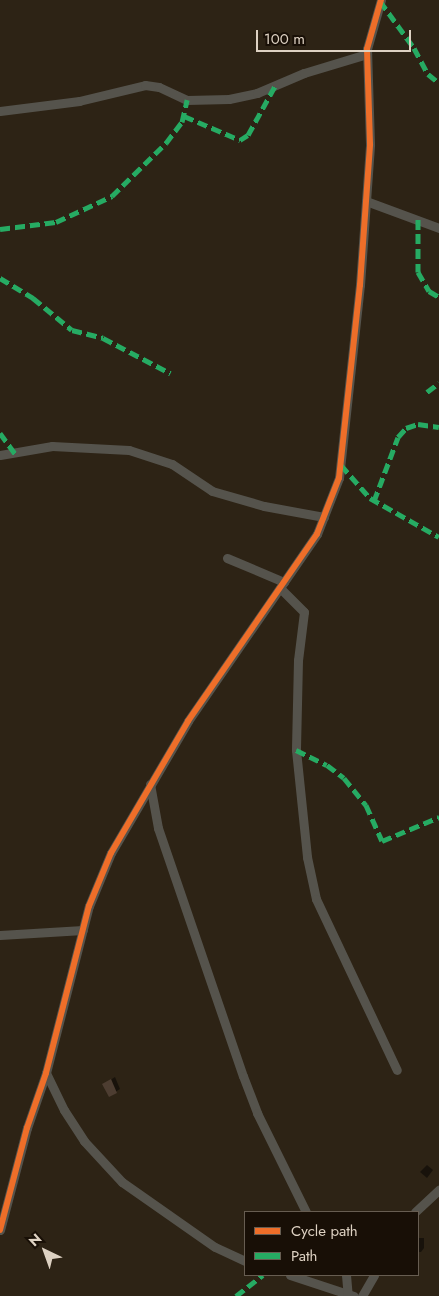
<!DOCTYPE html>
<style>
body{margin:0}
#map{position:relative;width:439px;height:1296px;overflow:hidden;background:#2d2315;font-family:Jost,sans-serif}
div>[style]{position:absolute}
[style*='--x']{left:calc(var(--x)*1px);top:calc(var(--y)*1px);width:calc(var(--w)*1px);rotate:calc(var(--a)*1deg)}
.shadow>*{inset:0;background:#0007}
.building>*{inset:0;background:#4d3d31}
.minor>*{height:9px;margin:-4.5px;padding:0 4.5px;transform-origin:4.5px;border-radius:4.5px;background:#55534c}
.quiet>*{height:5px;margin-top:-2.5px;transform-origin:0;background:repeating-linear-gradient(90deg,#26ab63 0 10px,transparent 0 15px)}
.cycleway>*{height:6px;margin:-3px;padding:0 3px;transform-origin:3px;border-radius:3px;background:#ee6e29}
span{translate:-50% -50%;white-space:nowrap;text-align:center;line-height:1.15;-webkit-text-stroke:5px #180f06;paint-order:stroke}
.legend{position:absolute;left:244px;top:1211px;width:175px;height:65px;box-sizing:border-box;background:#180f06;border:1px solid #675d51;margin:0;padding:6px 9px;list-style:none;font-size:15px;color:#ddd1c2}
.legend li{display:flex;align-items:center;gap:10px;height:25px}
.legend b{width:25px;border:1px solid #675d51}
.north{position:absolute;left:20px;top:1226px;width:50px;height:50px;-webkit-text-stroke:4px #180f06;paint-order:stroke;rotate:318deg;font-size:14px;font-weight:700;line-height:20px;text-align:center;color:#ddd1c2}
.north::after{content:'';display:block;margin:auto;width:18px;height:22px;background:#ddd1c2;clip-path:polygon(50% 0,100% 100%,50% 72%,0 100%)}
.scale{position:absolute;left:256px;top:30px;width:155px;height:22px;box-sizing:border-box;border:2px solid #ddd1c2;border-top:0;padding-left:6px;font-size:15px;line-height:18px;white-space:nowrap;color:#ddd1c2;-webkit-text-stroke:4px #180f06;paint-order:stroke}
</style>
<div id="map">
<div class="shadow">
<div style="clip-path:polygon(115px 1077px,120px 1089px,109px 1096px,104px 1084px)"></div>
<div style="clip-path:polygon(427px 1165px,433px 1170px,427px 1178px,420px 1172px)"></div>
<div style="clip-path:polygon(418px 1238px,424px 1238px,424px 1248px,421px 1252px,418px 1252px)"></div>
</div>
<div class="building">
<div style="clip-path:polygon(111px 1079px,117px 1093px,109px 1097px,102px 1084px)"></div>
</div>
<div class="minor">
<div style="--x:0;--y:111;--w:80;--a:-7.2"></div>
<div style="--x:79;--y:101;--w:68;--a:-13.6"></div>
<div style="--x:145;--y:85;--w:14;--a:8"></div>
<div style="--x:159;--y:87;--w:31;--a:25"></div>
<div style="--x:187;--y:100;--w:42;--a:-1.4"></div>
<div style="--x:229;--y:99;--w:29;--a:-12"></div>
<div style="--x:257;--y:93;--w:51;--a:-23.1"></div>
<div style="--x:304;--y:73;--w:66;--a:-16.8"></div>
<div style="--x:366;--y:201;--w:78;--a:20.3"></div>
<div style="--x:0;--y:455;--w:53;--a:-9.8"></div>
<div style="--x:52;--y:446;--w:77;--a:3"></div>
<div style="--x:129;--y:450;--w:45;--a:18"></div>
<div style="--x:172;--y:464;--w:48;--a:34"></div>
<div style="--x:212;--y:491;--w:54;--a:16.1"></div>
<div style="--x:264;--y:506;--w:61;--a:10.4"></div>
<div style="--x:227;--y:558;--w:62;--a:22.8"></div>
<div style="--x:280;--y:588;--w:34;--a:45"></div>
<div style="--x:304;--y:612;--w:48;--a:97.1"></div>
<div style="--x:298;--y:660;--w:90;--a:91.3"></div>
<div style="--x:296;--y:750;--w:108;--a:84.1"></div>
<div style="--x:307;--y:857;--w:43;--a:77.9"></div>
<div style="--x:316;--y:899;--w:189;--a:64.7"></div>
<div style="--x:150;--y:784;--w:45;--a:79.7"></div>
<div style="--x:158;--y:828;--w:262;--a:71.1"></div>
<div style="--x:243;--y:1076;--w:40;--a:69"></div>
<div style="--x:257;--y:1113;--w:110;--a:63.7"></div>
<div style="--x:0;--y:935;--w:83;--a:-3.4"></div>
<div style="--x:46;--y:1073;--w:41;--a:64.1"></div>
<div style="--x:64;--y:1110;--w:37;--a:57"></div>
<div style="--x:84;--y:1141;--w:56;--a:47.2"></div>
<div style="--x:122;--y:1182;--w:113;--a:35"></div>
<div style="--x:215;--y:1247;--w:33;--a:25"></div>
<div style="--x:415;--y:1212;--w:33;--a:-43"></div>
<div style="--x:0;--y:1230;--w:106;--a:-75.2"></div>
<div style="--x:27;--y:1128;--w:58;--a:-70.9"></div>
<div style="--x:46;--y:1073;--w:172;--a:-75.6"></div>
<div style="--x:89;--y:906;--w:57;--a:-67.5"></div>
<div style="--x:111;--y:853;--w:153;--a:-59.7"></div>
<div style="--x:188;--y:721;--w:227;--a:-55.4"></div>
<div style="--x:317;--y:534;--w:60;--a:-68.6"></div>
<div style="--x:339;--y:478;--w:194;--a:-83.8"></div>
<div style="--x:360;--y:285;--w:141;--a:-85.9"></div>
<div style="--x:370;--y:144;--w:95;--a:-91.8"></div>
<div style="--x:367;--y:49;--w:51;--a:-74.1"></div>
<div style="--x:290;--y:1275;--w:67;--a:18.2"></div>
<div style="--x:346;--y:1275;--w:21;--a:85"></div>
<div style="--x:362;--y:1296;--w:24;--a:-60"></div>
</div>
<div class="quiet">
<div style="--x:380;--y:1;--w:58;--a:54.1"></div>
<div style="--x:414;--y:48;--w:30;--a:62"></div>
<div style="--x:428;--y:74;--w:14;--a:39"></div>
<div style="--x:184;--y:116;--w:61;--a:23.2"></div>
<div style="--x:240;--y:140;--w:9;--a:-32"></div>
<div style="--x:248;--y:135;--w:58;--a:-61.2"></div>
<div style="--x:418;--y:219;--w:53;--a:90"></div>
<div style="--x:418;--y:272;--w:22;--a:60"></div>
<div style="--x:429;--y:291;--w:12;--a:31"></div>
<div style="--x:0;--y:229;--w:56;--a:-7.1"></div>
<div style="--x:56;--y:222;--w:62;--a:-24.9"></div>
<div style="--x:112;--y:196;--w:76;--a:-44.5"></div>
<div style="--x:166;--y:143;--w:26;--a:-53"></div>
<div style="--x:182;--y:122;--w:23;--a:-77"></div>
<div style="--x:0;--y:278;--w:39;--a:31"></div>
<div style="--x:33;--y:298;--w:50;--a:39.4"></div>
<div style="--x:72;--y:330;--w:32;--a:14"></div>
<div style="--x:103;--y:338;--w:76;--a:27.6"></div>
<div style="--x:427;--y:392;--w:15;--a:-37"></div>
<div style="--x:0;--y:433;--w:26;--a:54"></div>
<div style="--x:341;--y:465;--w:44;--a:48.7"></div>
<div style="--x:370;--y:498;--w:79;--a:29.5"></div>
<div style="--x:374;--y:501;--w:68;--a:-69.4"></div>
<div style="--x:398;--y:437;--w:12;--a:-48"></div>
<div style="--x:406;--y:428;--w:13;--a:-18"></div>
<div style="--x:418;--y:424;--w:21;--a:8"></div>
<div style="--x:296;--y:750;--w:34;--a:26"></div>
<div style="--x:327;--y:765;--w:21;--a:37"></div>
<div style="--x:344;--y:778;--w:35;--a:51"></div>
<div style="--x:366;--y:805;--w:39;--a:66"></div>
<div style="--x:382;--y:841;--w:62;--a:-22.8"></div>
<div style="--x:236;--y:1296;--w:34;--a:-38"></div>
</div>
<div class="cycleway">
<div style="--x:0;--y:1230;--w:106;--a:-75.2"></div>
<div style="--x:27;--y:1128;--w:58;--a:-70.9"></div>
<div style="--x:46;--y:1073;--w:172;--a:-75.6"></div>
<div style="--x:89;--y:906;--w:57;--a:-67.5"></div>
<div style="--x:111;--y:853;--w:153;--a:-59.7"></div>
<div style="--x:188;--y:721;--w:227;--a:-55.4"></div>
<div style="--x:317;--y:534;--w:60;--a:-68.6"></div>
<div style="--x:339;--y:478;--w:194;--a:-83.8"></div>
<div style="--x:360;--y:285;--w:141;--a:-85.9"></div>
<div style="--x:370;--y:144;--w:95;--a:-91.8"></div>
<div style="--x:367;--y:49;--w:51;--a:-74.1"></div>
</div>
<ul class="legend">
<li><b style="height:6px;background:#ee6e29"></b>Cycle path</li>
<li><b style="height:6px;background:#26ab63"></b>Path</li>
</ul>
<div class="north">N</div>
<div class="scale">100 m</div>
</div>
